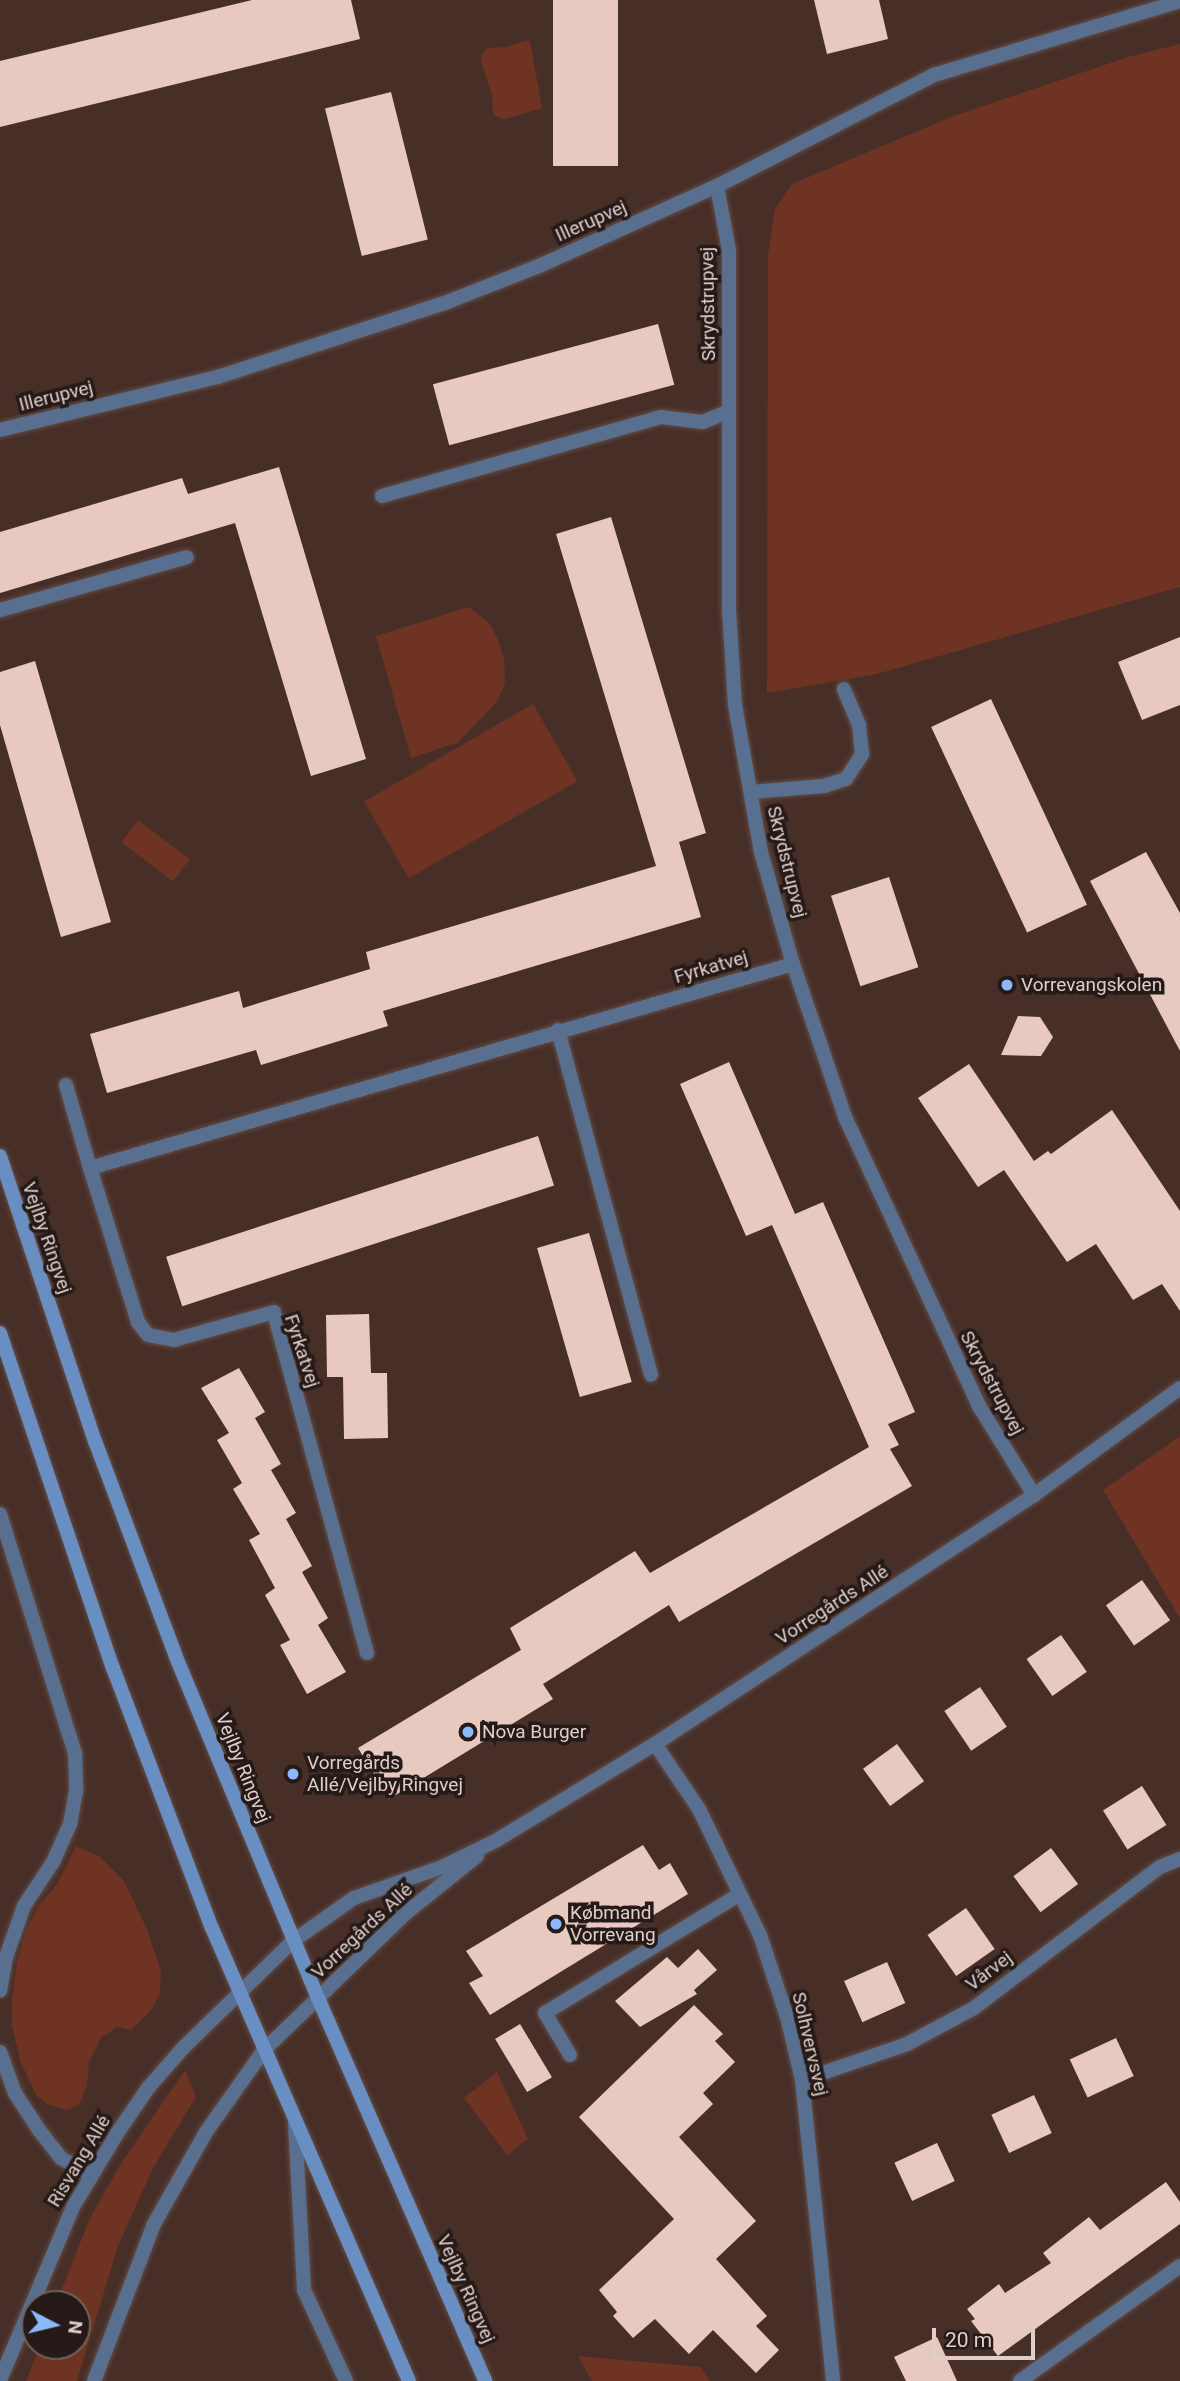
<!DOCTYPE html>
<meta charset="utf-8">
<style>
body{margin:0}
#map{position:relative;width:1180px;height:2381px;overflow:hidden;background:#472f28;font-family:Roboto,sans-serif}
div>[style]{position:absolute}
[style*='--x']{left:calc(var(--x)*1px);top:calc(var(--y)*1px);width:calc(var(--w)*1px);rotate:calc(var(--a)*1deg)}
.green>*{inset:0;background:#6e3322;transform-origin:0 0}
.building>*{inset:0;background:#e8c9c0;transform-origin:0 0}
.roads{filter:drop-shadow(0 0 2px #624c45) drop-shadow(0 0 2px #624c45)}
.service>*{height:14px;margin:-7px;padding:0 7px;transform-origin:7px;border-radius:7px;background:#586f8f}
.minor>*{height:14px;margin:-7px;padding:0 7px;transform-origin:7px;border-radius:7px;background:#586f8f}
.tertiary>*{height:14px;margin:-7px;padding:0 7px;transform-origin:7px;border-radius:7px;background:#586f8f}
.secondary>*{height:14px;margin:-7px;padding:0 7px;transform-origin:7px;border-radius:7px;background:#698ec1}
.dots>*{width:19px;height:19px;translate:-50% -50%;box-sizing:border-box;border:4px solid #251a17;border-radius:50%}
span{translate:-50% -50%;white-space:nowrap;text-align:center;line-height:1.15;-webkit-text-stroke:7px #251a17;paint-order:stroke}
.street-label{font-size:19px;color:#dfcfcb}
.poi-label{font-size:19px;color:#dfcfcb}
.left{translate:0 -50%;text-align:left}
.north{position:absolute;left:21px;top:2290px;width:70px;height:70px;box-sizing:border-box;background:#251a17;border:2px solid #6f625f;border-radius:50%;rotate:97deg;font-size:19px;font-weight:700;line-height:28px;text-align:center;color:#dfcfcb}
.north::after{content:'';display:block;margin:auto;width:24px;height:32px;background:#8abafc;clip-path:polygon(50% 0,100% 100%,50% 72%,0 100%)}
.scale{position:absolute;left:932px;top:2328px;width:103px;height:32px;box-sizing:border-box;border:4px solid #dfcfcb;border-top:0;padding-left:9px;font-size:21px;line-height:24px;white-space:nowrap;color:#dfcfcb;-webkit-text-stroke:5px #251a17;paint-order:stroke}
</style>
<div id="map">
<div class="green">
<div style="clip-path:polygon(524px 41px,530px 41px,542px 108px,505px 119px,499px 118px,493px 114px,492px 94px,481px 62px,482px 54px,488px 48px,506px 47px)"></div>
<div style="clip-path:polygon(1180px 44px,1180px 587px,877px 674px,767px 693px,768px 255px,775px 209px,792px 184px,951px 117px,1128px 57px)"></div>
<div style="clip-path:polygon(469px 607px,488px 622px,497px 637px,504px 659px,505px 683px,497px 702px,457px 743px,411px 758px,376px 636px)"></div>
<div style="left:533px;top:704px;width:89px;height:195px;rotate:60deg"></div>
<div style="left:138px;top:820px;width:65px;height:28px;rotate:37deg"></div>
<div style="clip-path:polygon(1180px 1436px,1180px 1618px,1103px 1490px)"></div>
<div style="clip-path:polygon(76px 1846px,99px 1856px,124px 1881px,146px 1927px,161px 1971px,160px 1993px,152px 2009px,131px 2030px,117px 2027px,101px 2038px,89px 2062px,87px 2086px,79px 2105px,67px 2110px,47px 2104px,36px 2095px,20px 2060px,12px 2025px,12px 1998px,17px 1962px,26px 1930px,39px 1905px,57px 1884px)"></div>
<div style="clip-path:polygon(185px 2070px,196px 2097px,153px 2168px,118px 2246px,77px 2381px,26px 2381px,40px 2346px,77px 2346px,77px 2304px,56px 2304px,90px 2218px,122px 2162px)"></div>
<div style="clip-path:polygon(497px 2072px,528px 2139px,507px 2155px,464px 2098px)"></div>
<div style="clip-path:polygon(578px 2356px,700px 2367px,710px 2381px,592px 2381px)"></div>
</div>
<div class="building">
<div style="clip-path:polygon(252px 0,351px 0,360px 39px,0 127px,0 61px)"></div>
<div style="left:553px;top:0;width:65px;height:166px"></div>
<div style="clip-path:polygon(814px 0,879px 0,888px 39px,827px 54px)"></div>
<div style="left:391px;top:92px;width:152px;height:68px;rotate:76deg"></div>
<div style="left:658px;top:324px;width:63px;height:233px;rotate:75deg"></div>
<div style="clip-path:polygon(279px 467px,366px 759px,311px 776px,235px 523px,0 593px,0 532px,182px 478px,188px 494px)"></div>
<div style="clip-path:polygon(611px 517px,706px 833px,679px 842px,701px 917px,383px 1011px,388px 1026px,261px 1065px,256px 1050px,107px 1093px,90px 1034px,239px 991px,243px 1008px,370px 969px,366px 952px,656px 866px,556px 534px)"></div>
<div style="clip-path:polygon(1180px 637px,1180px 705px,1142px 720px,1118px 662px)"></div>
<div style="clip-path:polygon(35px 661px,111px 922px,61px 937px,0 725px,0 672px)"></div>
<div style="left:991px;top:699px;width:227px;height:66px;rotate:65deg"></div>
<div style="clip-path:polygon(1146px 852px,1180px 913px,1180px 1051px,1090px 881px)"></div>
<div style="left:889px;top:877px;width:95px;height:61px;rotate:72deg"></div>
<div style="clip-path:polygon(1018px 1016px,1040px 1017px,1053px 1037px,1041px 1056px,1001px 1055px)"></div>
<div style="clip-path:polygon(729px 1062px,795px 1214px,823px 1202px,915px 1412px,888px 1424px,899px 1445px,890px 1449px,912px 1486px,679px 1622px,669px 1605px,543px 1684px,553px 1699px,389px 1799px,358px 1748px,521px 1650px,510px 1628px,635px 1551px,650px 1573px,869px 1447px,772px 1225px,746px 1236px,680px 1084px)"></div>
<div style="clip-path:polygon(969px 1064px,1034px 1161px,1048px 1151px,1051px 1154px,1112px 1110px,1180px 1211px,1180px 1311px,1162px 1284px,1133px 1300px,1096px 1244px,1067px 1262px,1004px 1170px,978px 1187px,918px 1098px)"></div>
<div style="left:538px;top:1136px;width:52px;height:391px;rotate:72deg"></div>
<div style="left:589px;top:1233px;width:155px;height:54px;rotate:74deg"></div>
<div style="clip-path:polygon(369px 1314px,371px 1373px,387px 1373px,388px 1438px,344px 1439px,343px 1377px,327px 1377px,326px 1315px)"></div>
<div style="clip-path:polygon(239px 1368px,265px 1412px,255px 1418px,281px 1464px,271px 1470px,296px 1513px,286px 1519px,312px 1566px,302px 1572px,328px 1618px,318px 1625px,346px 1672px,307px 1694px,280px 1645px,290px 1640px,265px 1595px,275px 1588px,249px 1540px,260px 1534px,233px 1489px,242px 1483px,217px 1440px,229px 1433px,201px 1388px)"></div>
<div style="left:1142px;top:1580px;width:49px;height:44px;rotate:55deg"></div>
<div style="left:1061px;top:1635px;width:45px;height:42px;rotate:55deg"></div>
<div style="left:980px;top:1687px;width:48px;height:43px;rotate:56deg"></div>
<div style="left:897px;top:1744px;width:46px;height:42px;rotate:54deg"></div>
<div style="left:1142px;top:1786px;width:46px;height:46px;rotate:58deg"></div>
<div style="clip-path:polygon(643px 1845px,659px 1870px,670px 1863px,688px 1894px,490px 2015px,469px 1983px,483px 1976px,466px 1951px)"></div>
<div style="left:1051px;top:1848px;width:45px;height:47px;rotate:53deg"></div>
<div style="left:966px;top:1908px;width:50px;height:47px;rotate:55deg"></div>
<div style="clip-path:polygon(698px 1949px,717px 1970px,694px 1990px,697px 1994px,640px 2027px,615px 2001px,667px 1957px,678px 1968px)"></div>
<div style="left:887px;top:1962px;width:45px;height:47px;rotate:66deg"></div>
<div style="clip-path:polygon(694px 2005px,723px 2034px,715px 2041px,735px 2062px,703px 2093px,713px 2104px,679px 2137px,756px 2221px,716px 2259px,767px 2316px,756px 2326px,779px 2350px,756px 2373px,713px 2330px,689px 2354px,655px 2319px,633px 2338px,613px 2316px,617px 2312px,599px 2290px,674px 2219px,579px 2117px)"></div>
<div style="left:520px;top:2024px;width:62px;height:29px;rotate:59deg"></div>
<div style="left:1116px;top:2038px;width:42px;height:51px;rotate:65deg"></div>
<div style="left:1034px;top:2095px;width:42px;height:47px;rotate:65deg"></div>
<div style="left:937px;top:2143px;width:42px;height:47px;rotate:65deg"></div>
<div style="clip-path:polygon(1166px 2182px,1180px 2202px,1180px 2224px,998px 2356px,971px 2321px,975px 2319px,967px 2309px,999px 2284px,1005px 2293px,1051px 2263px,1043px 2253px,1089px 2217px,1100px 2230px)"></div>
<div style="clip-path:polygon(937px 2337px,957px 2381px,906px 2381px,894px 2357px)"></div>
</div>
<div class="roads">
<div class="service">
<div style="--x:382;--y:496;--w:290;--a:-15.8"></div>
<div style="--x:661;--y:417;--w:42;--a:6.8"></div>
<div style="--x:703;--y:422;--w:26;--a:-23"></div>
<div style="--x:751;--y:792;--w:73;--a:-4.7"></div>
<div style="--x:824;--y:786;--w:23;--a:-18"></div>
<div style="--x:846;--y:779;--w:30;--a:-57"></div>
<div style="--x:862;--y:754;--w:29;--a:-96"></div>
<div style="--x:859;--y:725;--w:39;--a:-113"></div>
<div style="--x:570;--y:2055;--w:49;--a:-120.8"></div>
<div style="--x:545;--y:2013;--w:228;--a:-31.4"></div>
</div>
<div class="minor">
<div style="--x:717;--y:186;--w:66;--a:79.5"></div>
<div style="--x:729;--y:251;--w:359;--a:90"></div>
<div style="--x:729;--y:610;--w:95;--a:86.4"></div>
<div style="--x:735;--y:705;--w:149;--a:80"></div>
<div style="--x:761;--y:852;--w:116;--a:74.1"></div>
<div style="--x:793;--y:964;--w:162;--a:71.2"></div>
<div style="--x:845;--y:1117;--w:319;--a:65.1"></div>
<div style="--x:979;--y:1406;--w:105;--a:58.3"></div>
<div style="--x:0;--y:430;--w:224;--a:-13.7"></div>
<div style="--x:218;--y:377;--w:244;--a:-18.1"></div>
<div style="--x:450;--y:301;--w:96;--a:-21.5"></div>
<div style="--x:539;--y:266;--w:195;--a:-24.2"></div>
<div style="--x:717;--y:186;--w:244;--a:-27.1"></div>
<div style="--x:934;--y:75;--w:257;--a:-16.7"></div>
<div style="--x:0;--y:610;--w:194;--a:-15.8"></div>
<div style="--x:558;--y:1030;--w:357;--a:74.9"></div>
<div style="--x:66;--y:1085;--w:86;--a:73.9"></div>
<div style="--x:0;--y:1514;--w:250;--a:72.6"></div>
<div style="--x:75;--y:1753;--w:38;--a:88"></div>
<div style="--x:76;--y:1791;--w:34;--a:100"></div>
<div style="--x:70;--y:1824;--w:42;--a:114.1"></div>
<div style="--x:53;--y:1862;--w:53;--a:123.4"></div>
<div style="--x:24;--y:1906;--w:54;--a:109.4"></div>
<div style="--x:6;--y:1957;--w:34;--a:100"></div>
<div style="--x:367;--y:1653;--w:353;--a:-105.3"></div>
<div style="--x:274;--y:1312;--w:104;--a:164.4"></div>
<div style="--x:174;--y:1340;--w:26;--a:-169"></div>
<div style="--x:148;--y:1335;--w:16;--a:-128"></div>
<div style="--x:138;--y:1322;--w:161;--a:-107.3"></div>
<div style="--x:90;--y:1168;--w:732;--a:-16.18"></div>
<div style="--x:655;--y:1744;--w:78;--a:55.9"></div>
<div style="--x:699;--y:1809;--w:140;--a:64.2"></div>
<div style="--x:760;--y:1935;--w:86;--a:71.8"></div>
<div style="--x:787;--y:2017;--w:65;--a:76.6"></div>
<div style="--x:802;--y:2080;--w:303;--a:84.1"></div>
<div style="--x:293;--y:1941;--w:75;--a:-35.2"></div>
<div style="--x:354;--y:1898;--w:93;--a:-19.4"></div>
<div style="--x:442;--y:1867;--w:61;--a:-26.1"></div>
<div style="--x:497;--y:1840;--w:185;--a:-31.3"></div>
<div style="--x:655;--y:1744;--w:453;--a:-33.3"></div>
<div style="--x:1034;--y:1495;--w:181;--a:-36.2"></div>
<div style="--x:318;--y:1998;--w:122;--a:-44"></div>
<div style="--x:406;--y:1913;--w:91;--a:-38.8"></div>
<div style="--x:0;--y:2052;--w:44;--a:69.9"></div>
<div style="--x:15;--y:2093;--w:44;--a:57"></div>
<div style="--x:39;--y:2130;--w:36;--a:52"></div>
<div style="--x:61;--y:2158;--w:32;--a:30"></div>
<div style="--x:802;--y:2080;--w:111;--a:-18.9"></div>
<div style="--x:907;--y:2044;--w:76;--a:-28.2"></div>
<div style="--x:974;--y:2008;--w:233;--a:-37.2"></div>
<div style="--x:1160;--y:1867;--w:22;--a:-22"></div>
<div style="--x:295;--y:2123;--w:167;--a:86.9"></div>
<div style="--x:304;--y:2290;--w:100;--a:65.2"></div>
<div style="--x:1020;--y:2381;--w:197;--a:-35.7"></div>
</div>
<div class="tertiary">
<div style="--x:0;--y:2380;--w:188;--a:-67.1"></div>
<div style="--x:73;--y:2207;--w:87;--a:-59"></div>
<div style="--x:118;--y:2132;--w:53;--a:-55.7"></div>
<div style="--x:148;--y:2088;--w:53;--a:-48.8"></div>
<div style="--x:183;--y:2048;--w:153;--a:-44.2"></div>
<div style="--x:94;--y:2381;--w:168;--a:-69.1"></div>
<div style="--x:154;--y:2224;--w:106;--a:-60.5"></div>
<div style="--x:206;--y:2132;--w:100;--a:-54.7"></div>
<div style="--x:264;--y:2050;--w:75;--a:-43.9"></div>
</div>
<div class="secondary">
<div style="--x:0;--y:1156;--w:300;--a:71.6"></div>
<div style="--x:95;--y:1441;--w:231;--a:69.4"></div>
<div style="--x:176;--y:1657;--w:369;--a:67.4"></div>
<div style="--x:318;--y:1998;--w:418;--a:66.4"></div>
<div style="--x:0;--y:1333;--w:354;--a:71.4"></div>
<div style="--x:113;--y:1668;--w:278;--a:69.2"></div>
<div style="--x:212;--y:1928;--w:494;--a:66.5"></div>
</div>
</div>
<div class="dots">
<div style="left:1007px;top:985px;background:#8abafc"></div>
<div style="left:468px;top:1732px;background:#8abafc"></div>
<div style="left:293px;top:1774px;background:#8abafc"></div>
<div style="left:556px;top:1924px;background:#8abafc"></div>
</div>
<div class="street-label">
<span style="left:591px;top:221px;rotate:-24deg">Illerupvej</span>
<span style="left:708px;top:304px;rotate:-91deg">Skrydstrupvej</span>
<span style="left:56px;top:396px;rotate:-14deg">Illerupvej</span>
<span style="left:787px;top:862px;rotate:76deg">Skrydstrupvej</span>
<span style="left:711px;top:967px;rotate:-16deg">Fyrkatvej</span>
<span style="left:47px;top:1238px;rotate:71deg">Vejlby Ringvej</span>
<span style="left:302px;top:1351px;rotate:72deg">Fyrkatvej</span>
<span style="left:992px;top:1383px;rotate:62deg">Skrydstrupvej</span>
<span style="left:832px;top:1605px;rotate:-33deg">Vorregårds Allé</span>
<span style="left:243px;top:1768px;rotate:68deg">Vejlby Ringvej</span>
<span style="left:362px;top:1931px;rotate:-43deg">Vorregårds Allé</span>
<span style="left:989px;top:1971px;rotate:-37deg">Vårvej</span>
<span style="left:810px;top:2044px;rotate:77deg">Solhvervsvej</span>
<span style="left:79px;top:2161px;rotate:-59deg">Risvang Allé</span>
<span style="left:466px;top:2289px;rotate:66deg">Vejlby Ringvej</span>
</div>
<div class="poi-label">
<span class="left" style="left:1021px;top:985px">Vorrevangskolen</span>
<span class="left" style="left:482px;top:1732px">Nova Burger</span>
<span class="left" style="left:307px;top:1774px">Vorregårds<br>Allé/Vejlby Ringvej</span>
<span class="left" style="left:570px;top:1924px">Købmand<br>Vorrevang</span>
</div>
<div class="north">N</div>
<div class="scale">20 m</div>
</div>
